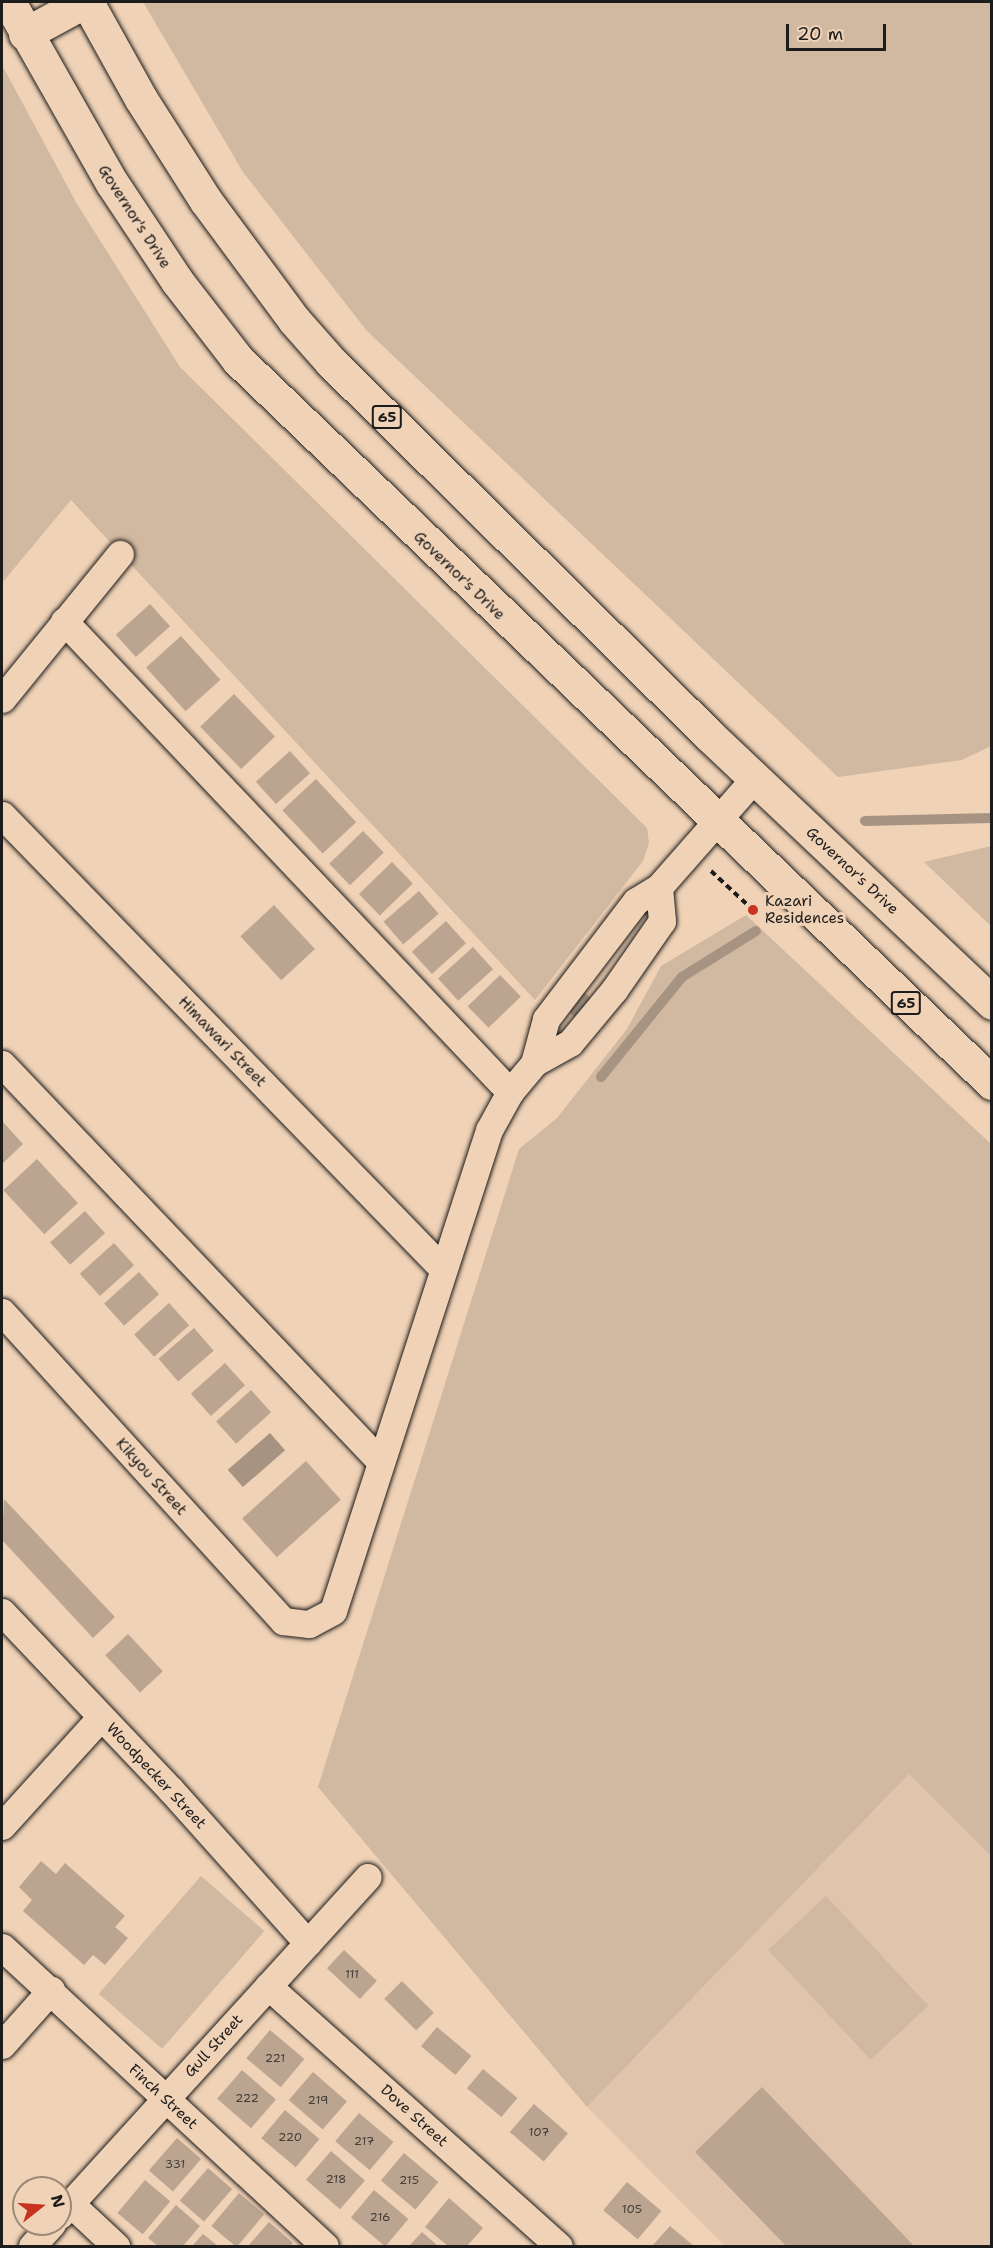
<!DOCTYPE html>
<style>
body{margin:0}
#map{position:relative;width:993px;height:2248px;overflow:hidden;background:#f0d2b6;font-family:"Shantell Sans",sans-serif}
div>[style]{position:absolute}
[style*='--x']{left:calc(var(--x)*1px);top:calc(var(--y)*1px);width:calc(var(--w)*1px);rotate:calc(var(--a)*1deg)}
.built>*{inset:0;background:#e0c4ab}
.green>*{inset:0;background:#d1b8a0;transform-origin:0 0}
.water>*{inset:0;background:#a79382;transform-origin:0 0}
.stream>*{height:10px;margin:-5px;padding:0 5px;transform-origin:5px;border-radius:5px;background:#a79382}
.building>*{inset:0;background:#bca590;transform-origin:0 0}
.path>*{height:4px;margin-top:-2px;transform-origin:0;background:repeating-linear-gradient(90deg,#1c1c1c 0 6px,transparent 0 10.5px)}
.roads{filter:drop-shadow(0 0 2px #1c1c1c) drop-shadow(0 0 2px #1c1c1c)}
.street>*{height:27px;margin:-13.5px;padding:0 13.5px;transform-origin:13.5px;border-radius:13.5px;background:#f0d2b6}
.primary>*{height:33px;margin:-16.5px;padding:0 16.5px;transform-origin:16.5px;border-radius:16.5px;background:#f0d2b6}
.dots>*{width:16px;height:16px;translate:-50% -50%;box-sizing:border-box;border:3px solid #f0d2b6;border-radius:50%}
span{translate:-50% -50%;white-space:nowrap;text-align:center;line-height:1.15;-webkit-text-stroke:6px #f0d2b6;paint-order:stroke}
.number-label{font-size:12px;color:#443e39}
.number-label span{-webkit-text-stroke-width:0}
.shield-label span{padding:2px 4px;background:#f0d2b6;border:2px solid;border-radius:4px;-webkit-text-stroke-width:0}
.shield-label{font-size:14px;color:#1c1c1c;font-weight:700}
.street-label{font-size:15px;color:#1c1c1c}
.poi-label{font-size:15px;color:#1c1c1c}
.left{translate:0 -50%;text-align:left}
.frame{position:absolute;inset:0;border:3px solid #1c1c1c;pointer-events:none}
.north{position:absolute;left:12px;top:2176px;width:60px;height:60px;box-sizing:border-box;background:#f0d2b6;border:2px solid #9b8978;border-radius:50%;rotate:73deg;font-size:16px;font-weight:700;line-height:24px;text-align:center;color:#1c1c1c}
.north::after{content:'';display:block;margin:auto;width:21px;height:27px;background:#c8321e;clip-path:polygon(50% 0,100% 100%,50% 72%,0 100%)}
.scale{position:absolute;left:786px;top:24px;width:100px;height:27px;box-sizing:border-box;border:3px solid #1c1c1c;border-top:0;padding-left:8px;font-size:18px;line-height:21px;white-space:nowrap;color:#1c1c1c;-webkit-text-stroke:4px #f0d2b6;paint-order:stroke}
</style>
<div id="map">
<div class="built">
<div style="clip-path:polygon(909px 1774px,991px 1856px,991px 2246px,725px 2246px,587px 2107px)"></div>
</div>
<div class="green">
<div style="clip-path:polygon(143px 2px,991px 2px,991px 746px,962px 760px,838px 777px,367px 331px,243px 172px)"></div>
<div style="clip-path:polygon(2px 65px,77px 204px,180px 367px,647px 828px,649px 843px,643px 861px,535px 1000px,71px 500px,2px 583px)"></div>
<div style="clip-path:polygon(991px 846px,992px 846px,991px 926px,924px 862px)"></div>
<div style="clip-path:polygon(746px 915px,991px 1144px,991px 1856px,909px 1774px,587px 2107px,318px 1787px,519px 1149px,557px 1118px,627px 1029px,661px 966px)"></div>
<div style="left:201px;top:1876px;width:84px;height:156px;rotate:41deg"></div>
<div style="left:826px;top:1896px;width:150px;height:79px;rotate:47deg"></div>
</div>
<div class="water">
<div style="left:270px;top:1433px;width:23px;height:56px;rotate:49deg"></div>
</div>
<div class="stream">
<div style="--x:865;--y:821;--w:127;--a:-1.4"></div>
<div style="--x:601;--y:1077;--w:129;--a:-51"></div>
<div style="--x:682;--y:977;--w:87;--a:-31.9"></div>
</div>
<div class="building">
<div style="left:150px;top:604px;width:30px;height:46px;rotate:48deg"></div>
<div style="left:181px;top:636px;width:59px;height:47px;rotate:48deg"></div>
<div style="left:234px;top:694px;width:59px;height:47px;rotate:46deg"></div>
<div style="left:290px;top:751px;width:30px;height:46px;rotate:48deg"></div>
<div style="left:316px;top:779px;width:59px;height:46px;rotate:47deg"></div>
<div style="left:363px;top:831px;width:30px;height:47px;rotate:46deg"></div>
<div style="left:392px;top:862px;width:30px;height:46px;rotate:46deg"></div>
<div style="left:419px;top:891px;width:30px;height:47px;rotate:49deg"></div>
<div style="left:274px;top:905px;width:60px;height:46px;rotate:47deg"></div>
<div style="left:446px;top:921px;width:30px;height:46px;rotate:48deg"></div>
<div style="left:473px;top:947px;width:30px;height:47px;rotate:48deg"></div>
<div style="left:500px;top:975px;width:30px;height:45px;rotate:46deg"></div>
<div style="left:584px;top:992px;width:15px;height:25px;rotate:42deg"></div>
<div style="clip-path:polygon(3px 1122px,23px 1144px,2px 1164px,2px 1123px)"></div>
<div style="left:37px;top:1159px;width:60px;height:46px;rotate:47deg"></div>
<div style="left:85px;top:1211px;width:30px;height:47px;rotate:48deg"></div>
<div style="left:114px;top:1243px;width:30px;height:46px;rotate:48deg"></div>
<div style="left:139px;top:1272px;width:30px;height:47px;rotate:48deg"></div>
<div style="left:169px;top:1303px;width:30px;height:47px;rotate:48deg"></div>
<div style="left:194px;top:1328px;width:30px;height:47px;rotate:49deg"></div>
<div style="left:225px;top:1363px;width:30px;height:46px;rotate:48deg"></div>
<div style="left:251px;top:1390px;width:30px;height:47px;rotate:48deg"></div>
<div style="left:306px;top:1461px;width:52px;height:86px;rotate:48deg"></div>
<div style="clip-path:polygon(4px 1499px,115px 1617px,93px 1638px,2px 1540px)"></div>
<div style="left:128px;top:1634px;width:51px;height:31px;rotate:47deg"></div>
<div style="clip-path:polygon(41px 1861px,56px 1874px,65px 1863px,125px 1916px,115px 1927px,128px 1938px,105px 1965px,93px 1955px,84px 1965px,23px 1911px,32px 1900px,19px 1887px)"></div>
<div style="left:344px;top:1950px;width:45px;height:25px;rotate:43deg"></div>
<div style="left:402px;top:1981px;width:45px;height:25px;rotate:45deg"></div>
<div style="left:437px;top:2027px;width:45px;height:25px;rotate:40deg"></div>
<div style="left:270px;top:2030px;width:45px;height:37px;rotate:40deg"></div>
<div style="left:483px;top:2069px;width:45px;height:25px;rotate:40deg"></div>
<div style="left:242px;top:2070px;width:45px;height:38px;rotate:41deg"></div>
<div style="left:313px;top:2072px;width:45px;height:37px;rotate:41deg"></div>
<div style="clip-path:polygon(762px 2087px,914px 2246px,786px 2246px,695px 2152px)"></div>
<div style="left:534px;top:2104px;width:45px;height:37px;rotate:41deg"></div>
<div style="left:285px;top:2110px;width:45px;height:37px;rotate:40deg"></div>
<div style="left:359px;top:2113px;width:45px;height:37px;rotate:40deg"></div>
<div style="left:177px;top:2138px;width:32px;height:43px;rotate:41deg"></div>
<div style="left:331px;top:2151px;width:45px;height:38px;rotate:41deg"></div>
<div style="left:404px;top:2153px;width:45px;height:36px;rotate:40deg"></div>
<div style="left:208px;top:2168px;width:32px;height:43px;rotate:41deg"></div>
<div style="left:145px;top:2180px;width:33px;height:43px;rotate:40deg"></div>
<div style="left:627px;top:2182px;width:45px;height:37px;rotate:40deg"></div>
<div style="left:374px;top:2190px;width:45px;height:36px;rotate:40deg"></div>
<div style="left:239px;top:2193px;width:33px;height:43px;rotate:40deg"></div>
<div style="clip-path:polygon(449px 2198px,483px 2228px,467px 2246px,448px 2246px,425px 2227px)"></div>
<div style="clip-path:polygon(176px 2205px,200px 2226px,183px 2246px,158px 2246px,148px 2238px)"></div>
<div style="clip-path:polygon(269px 2222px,293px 2243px,290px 2246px,248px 2246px)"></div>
<div style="clip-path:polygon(670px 2226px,694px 2246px,652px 2246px)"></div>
<div style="clip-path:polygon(422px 2232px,438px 2246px,409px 2246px)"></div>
<div style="clip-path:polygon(203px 2234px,218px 2246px,192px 2246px)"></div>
</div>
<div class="path">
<div style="--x:711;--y:871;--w:57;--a:42.9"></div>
</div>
<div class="roads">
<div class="street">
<div style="--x:64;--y:621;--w:649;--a:46.56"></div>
<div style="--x:2;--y:699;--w:187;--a:-50.9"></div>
<div style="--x:2;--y:815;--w:632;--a:45.83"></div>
<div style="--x:534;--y:1063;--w:46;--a:-74.7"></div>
<div style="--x:546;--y:1019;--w:148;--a:-52.7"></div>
<div style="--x:636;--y:901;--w:27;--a:-31"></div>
<div style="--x:659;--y:887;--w:144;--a:-48.7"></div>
<div style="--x:2;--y:1064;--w:547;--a:46.41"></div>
<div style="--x:2;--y:1312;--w:418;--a:47.7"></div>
<div style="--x:283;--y:1621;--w:26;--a:7"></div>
<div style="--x:309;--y:1624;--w:27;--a:-28"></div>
<div style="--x:333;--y:1611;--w:506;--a:-72.03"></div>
<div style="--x:489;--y:1130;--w:43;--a:-61.1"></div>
<div style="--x:510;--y:1092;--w:38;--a:-50"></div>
<div style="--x:534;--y:1063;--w:41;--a:-29.1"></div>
<div style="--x:570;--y:1043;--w:69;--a:-50.3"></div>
<div style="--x:614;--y:990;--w:84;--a:-55.2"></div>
<div style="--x:662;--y:921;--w:34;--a:-95"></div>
<div style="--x:2;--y:1612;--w:245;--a:46.5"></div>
<div style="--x:171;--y:1790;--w:205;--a:48.2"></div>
<div style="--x:2;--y:1826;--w:147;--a:-47.8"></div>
<div style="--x:2;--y:1947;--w:440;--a:42.8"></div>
<div style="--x:268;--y:1986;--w:390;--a:41.8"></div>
<div style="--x:2;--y:2045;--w:74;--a:-48.3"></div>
<div style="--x:71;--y:2204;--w:62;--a:43"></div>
<div style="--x:60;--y:2215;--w:457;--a:-47.7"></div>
<div style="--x:32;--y:2246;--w:30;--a:-48"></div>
</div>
<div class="primary">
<div style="--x:9;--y:2;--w:208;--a:60.4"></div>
<div style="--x:112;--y:183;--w:118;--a:56.4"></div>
<div style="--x:177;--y:281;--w:100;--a:52.3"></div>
<div style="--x:238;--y:360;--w:1045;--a:43.8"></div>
<div style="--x:87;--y:2;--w:111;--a:60.9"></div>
<div style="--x:141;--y:99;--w:121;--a:57.5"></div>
<div style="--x:206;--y:201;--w:148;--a:53.5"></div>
<div style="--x:294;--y:320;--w:56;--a:48.6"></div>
<div style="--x:331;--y:362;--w:531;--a:44.62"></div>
<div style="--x:709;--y:735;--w:390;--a:43.4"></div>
<div style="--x:25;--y:34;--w:67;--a:-28.5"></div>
</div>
</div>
<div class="dots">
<div style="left:753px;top:910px;background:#c8321e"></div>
</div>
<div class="number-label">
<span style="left:352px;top:1975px">111</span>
<span style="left:275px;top:2059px">221</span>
<span style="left:247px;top:2099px">222</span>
<span style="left:318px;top:2101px">219</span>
<span style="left:539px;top:2133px">107</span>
<span style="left:290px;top:2138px">220</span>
<span style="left:364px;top:2142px">217</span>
<span style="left:175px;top:2165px">331</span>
<span style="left:336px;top:2180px">218</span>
<span style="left:409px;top:2181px">215</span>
<span style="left:632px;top:2210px">105</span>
<span style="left:380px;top:2218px">216</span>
</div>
<div class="shield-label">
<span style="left:387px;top:417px">65</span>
<span style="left:906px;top:1003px">65</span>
</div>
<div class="street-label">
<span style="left:134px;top:217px;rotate:57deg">Governor's Drive</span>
<span style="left:459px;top:576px;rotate:44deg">Governor's Drive</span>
<span style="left:852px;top:871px;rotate:43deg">Governor's Drive</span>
<span style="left:222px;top:1042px;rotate:46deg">Himawari Street</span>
<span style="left:151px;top:1477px;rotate:48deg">Kikyou Street</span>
<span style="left:156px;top:1776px;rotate:47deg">Woodpecker Street</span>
<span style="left:214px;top:2046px;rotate:-48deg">Gull Street</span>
<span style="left:163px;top:2097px;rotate:43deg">Finch Street</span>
<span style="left:414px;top:2116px;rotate:42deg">Dove Street</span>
</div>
<div class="poi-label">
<span class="left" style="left:765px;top:910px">Kazari<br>Residences</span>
</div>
<div class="frame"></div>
<div class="north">N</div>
<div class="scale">20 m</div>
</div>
